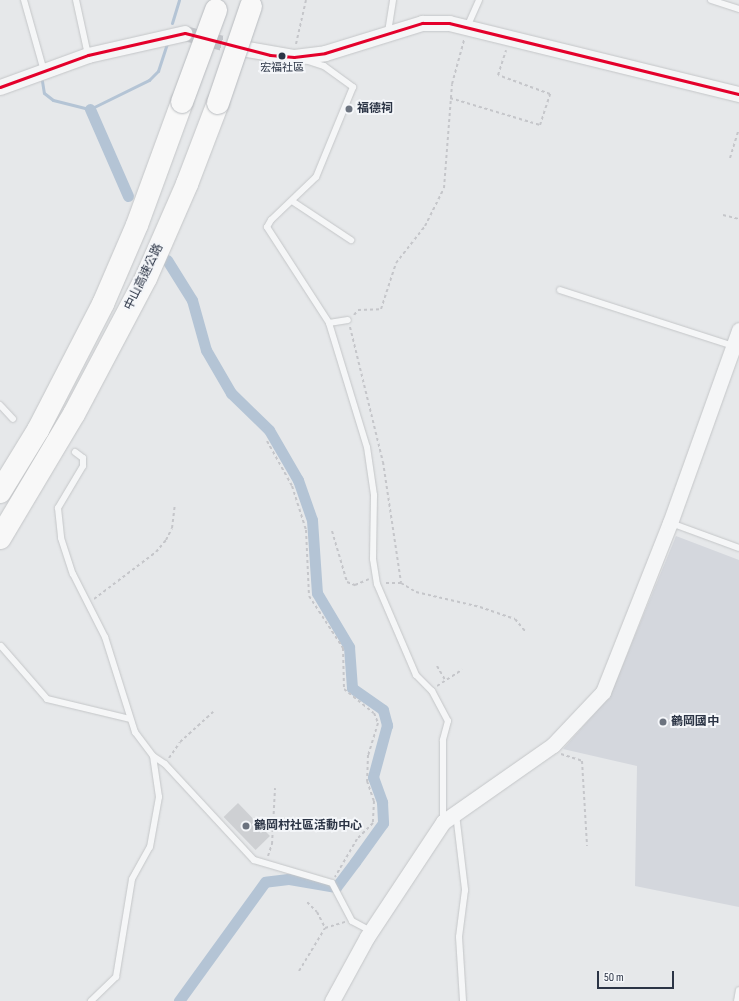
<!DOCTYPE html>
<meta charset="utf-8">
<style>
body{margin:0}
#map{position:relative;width:739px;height:1001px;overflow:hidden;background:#e6e8ea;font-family:"Sofia Sans Condensed","Noto Sans TC",sans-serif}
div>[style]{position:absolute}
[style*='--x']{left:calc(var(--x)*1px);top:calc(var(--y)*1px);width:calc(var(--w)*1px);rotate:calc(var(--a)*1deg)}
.built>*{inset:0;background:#d4d7dd}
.stream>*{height:3px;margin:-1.5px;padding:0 1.5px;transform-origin:1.5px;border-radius:1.5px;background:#b4c4d5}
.canal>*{height:11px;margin:-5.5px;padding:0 5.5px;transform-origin:5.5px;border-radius:5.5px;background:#b4c4d5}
.building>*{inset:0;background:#ced0d3;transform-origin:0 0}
.tertiary-tunnel>*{height:15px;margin-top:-7.5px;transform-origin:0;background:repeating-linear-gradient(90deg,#c1c4c9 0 15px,transparent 0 23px)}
.path>*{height:2px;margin-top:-1px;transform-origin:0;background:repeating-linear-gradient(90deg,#c5c6ca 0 3px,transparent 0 6px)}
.roads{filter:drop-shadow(0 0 1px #c4c6c8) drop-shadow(0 0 1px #c4c6c8)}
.service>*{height:6px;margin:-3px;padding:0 3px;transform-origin:3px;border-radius:3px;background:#f5f6f7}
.tertiary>*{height:15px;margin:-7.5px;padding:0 7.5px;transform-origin:7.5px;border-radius:7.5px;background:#f5f6f7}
.motorway>*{height:22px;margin:-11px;padding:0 11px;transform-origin:11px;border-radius:11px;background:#f8f8f8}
.bridges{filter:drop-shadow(0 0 1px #b8bbbf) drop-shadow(0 0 1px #b8bbbf)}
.motorway-bridge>*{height:22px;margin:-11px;padding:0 11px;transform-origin:11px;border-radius:11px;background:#f8f8f8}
.bus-1>*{height:3px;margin:-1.5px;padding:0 1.5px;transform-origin:1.5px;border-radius:1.5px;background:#e4002b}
.dots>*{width:11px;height:11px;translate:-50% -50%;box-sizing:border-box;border:2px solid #f4f6f9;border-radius:50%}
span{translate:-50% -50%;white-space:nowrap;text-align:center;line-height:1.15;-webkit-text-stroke:4px #f4f6f9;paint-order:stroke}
.bus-label{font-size:11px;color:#2b3445}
.poi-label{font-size:12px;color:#2b3445;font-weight:700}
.left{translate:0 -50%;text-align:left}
.street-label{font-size:12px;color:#2b3445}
.scale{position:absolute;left:597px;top:971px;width:77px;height:18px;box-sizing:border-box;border:2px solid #2b3445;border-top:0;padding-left:5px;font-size:12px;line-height:14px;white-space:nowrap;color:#2b3445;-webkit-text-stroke:3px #f4f6f9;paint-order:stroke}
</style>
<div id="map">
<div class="built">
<div style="clip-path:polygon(676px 536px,739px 560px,739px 907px,635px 886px,637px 766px,563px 749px,610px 696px)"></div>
</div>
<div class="stream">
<div style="--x:172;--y:23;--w:24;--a:-73"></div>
<div style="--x:42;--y:81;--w:12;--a:81"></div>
<div style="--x:44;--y:93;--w:11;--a:38"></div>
<div style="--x:53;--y:100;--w:38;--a:14"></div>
<div style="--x:90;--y:109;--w:66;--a:-26.2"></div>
<div style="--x:149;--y:80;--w:13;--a:-45"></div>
<div style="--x:158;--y:71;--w:29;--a:-72"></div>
</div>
<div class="canal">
<div style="--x:90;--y:109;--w:95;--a:66.4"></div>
<div style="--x:167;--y:260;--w:47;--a:58"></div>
<div style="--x:192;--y:300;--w:52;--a:74.4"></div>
<div style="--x:206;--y:350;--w:50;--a:59.8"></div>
<div style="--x:231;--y:393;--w:53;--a:44.2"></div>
<div style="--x:269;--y:430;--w:58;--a:59.9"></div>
<div style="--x:298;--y:480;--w:42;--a:70.7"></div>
<div style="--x:312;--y:520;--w:73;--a:86.1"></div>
<div style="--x:317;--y:593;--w:63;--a:59.3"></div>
<div style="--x:349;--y:647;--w:41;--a:85.8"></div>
<div style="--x:352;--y:688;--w:38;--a:35"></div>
<div style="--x:383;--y:710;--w:16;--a:75"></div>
<div style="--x:387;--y:725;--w:54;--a:105.1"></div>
<div style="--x:373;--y:777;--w:27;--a:70"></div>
<div style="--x:382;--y:802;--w:21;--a:87"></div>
<div style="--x:383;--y:823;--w:48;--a:125.7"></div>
<div style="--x:355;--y:862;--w:31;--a:127"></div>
<div style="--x:336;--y:887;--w:49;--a:-170.5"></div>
<div style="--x:288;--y:879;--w:23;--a:173"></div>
<div style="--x:265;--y:882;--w:147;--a:125.9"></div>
</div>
<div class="building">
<div style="left:238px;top:803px;width:46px;height:20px;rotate:46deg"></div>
</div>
<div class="tertiary-tunnel">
<div style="--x:185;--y:33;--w:63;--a:14.7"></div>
</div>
<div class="path">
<div style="--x:296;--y:44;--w:45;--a:-77.2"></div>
<div style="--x:450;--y:98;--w:94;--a:16.7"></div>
<div style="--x:540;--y:125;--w:33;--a:-72"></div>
<div style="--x:550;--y:94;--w:55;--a:-159.9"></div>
<div style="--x:498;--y:75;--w:26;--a:-72"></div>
<div style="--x:730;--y:158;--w:30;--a:-73"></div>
<div style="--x:723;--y:215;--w:16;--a:14"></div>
<div style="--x:354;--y:315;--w:6;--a:-51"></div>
<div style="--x:358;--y:310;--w:23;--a:-2"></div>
<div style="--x:381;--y:309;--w:48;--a:-71.9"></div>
<div style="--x:396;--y:263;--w:47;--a:-51.9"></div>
<div style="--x:425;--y:226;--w:42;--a:-63.4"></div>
<div style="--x:444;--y:188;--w:104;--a:-85.6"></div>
<div style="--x:452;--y:84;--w:46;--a:-74.7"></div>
<div style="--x:350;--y:327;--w:139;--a:76.3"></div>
<div style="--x:383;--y:462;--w:122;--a:81.5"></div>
<div style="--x:401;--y:583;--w:17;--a:180"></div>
<div style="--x:267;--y:441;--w:51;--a:60.9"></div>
<div style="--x:292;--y:486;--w:46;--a:72.3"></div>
<div style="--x:306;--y:530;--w:66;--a:87.4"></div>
<div style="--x:309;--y:596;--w:62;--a:56.8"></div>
<div style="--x:343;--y:648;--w:41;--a:88.6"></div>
<div style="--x:344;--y:689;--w:38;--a:39"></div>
<div style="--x:374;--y:713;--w:11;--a:68"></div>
<div style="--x:378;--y:723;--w:34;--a:107"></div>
<div style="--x:368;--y:755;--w:26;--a:92"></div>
<div style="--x:367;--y:781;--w:21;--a:71"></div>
<div style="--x:374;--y:801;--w:22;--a:93"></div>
<div style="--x:373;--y:823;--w:23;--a:135"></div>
<div style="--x:357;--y:839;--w:44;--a:120.1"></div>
<div style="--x:332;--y:531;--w:53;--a:73.6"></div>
<div style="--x:347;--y:582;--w:9;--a:21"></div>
<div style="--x:355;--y:585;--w:15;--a:-23"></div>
<div style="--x:401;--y:583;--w:17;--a:31"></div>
<div style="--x:416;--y:592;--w:66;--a:13.2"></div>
<div style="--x:480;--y:607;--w:37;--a:19"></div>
<div style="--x:515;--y:619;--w:17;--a:50"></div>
<div style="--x:94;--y:599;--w:78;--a:-37.2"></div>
<div style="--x:156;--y:552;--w:16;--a:-50"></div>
<div style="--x:166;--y:540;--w:13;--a:-63"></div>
<div style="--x:172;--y:528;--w:24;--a:-83"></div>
<div style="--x:437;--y:666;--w:16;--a:60"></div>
<div style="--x:437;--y:686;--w:30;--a:-33"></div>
<div style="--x:561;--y:754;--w:22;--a:18"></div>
<div style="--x:582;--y:761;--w:85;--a:86.6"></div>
<div style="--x:169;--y:758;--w:19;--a:-55"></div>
<div style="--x:180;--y:742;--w:45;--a:-42.3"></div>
<div style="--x:268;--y:856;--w:13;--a:-72"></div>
<div style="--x:272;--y:844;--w:56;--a:-86.9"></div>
<div style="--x:307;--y:902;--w:14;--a:45"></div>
<div style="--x:317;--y:912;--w:18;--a:63"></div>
<div style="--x:299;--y:971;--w:50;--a:-58.8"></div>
<div style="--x:325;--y:928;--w:21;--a:-17"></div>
</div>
<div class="roads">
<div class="service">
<div style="--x:24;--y:0;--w:74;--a:74.3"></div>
<div style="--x:76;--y:0;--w:56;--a:77.7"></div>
<div style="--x:711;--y:0;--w:29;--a:18"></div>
<div style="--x:468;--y:25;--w:27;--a:-66"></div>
<div style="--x:388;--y:32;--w:32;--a:-81"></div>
<div style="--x:305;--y:60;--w:20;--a:18"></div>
<div style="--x:324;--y:66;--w:36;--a:36"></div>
<div style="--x:353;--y:87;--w:97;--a:112.3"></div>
<div style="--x:316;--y:177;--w:62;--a:136.3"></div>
<div style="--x:271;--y:220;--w:8;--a:120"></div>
<div style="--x:267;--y:227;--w:114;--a:57.1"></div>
<div style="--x:329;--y:323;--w:19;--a:-9"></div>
<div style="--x:292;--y:201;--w:71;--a:33.5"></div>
<div style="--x:560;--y:290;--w:182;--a:17.9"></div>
<div style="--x:329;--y:323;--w:130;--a:73"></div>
<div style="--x:367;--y:447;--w:49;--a:81.7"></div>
<div style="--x:374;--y:495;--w:64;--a:90.9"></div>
<div style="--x:373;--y:559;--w:25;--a:81"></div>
<div style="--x:377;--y:584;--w:99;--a:66.8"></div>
<div style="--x:416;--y:675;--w:23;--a:45"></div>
<div style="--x:432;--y:691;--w:34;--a:62"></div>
<div style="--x:448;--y:721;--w:20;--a:105"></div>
<div style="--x:443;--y:740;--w:80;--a:90"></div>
<div style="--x:0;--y:405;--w:19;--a:47"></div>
<div style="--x:75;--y:452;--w:10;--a:37"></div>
<div style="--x:83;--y:458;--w:8;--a:90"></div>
<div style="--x:83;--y:466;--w:49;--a:120.8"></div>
<div style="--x:58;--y:508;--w:30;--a:84"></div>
<div style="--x:61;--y:538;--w:38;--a:72"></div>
<div style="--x:73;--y:574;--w:71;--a:63.1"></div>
<div style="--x:105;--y:637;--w:100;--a:72.5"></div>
<div style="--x:135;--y:732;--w:30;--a:53"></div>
<div style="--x:153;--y:756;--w:14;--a:34"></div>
<div style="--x:165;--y:764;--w:131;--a:47.2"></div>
<div style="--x:254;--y:860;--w:81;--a:16.4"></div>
<div style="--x:332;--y:883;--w:43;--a:62.2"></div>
<div style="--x:352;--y:921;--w:21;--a:28"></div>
<div style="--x:671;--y:523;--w:72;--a:20.2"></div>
<div style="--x:1;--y:646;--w:70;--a:49"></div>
<div style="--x:47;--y:699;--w:85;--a:13.5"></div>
<div style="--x:456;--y:814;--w:77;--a:83.2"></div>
<div style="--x:465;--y:890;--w:47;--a:97.3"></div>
<div style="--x:459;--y:937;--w:64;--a:86.4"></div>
<div style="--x:91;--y:1001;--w:35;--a:-44"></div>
<div style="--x:116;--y:977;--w:99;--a:-80.7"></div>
<div style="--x:132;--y:879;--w:37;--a:-61"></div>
<div style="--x:150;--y:847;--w:51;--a:-79.8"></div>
<div style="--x:159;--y:797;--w:41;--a:-98.3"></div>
<div style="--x:737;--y:1001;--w:11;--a:-80"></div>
</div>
<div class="tertiary">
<div style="--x:247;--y:49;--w:48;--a:9.7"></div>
<div style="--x:294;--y:57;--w:31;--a:-7"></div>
<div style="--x:325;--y:53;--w:102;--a:-17.2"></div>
<div style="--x:422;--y:23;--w:27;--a:0"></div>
<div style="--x:449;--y:23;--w:299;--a:13.8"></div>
<div style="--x:0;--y:87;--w:94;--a:-20"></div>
<div style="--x:88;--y:55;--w:99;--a:-12.8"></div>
<div style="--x:332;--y:1001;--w:73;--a:-61.3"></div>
<div style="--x:367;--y:937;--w:138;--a:-56.5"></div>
<div style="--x:443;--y:822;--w:134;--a:-35"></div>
<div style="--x:553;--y:745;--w:73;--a:-46.7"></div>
<div style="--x:603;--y:692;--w:182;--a:-68.4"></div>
<div style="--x:670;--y:523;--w:205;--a:-70.3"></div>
</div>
<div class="motorway">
<div style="--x:0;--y:492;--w:73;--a:-58.5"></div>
<div style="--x:38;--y:430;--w:142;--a:-62.7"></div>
<div style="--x:103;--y:304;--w:86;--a:-66.7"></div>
<div style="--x:137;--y:225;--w:131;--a:-69.9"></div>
<div style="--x:0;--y:538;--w:144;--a:-59.2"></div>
<div style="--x:74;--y:414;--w:154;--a:-62.1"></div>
<div style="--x:146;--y:278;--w:103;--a:-66.4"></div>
<div style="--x:187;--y:184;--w:87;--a:-69.1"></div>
</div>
</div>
<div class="bridges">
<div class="motorway-bridge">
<div style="--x:182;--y:102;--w:98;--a:-69.7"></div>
<div style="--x:218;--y:103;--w:102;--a:-71.2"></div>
</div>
</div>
<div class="bus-1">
<div style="--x:0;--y:87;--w:94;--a:-20"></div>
<div style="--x:88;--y:55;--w:99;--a:-12.8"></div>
<div style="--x:185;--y:33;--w:88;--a:14.5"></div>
<div style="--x:270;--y:55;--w:24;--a:5"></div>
<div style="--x:294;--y:57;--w:31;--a:-7"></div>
<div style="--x:325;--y:53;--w:102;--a:-17.2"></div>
<div style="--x:422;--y:23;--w:27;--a:0"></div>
<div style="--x:449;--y:23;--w:299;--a:13.8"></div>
</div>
<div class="dots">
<div style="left:282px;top:56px;background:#2b3445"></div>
<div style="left:349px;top:109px;background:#6c737f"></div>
<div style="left:663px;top:722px;background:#6c737f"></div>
<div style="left:246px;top:826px;background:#6c737f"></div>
</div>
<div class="bus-label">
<span style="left:282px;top:68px">宏福社區</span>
</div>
<div class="poi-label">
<span class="left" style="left:357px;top:109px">福德祠</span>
<span class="left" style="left:671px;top:722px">鶴岡國中</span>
<span class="left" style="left:254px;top:826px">鶴岡村社區活動中心</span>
</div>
<div class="street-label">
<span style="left:144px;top:277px;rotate:-64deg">中山高速公路</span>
</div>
<div class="scale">50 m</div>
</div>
